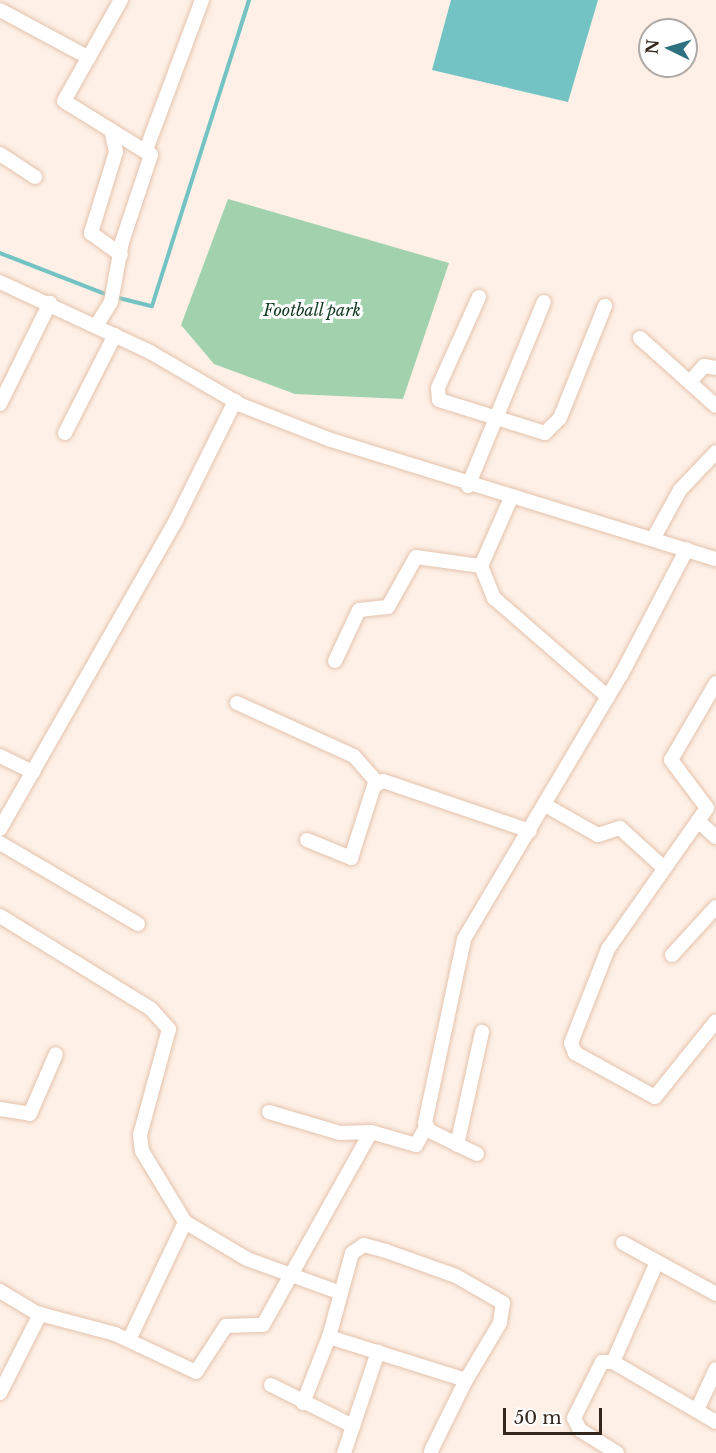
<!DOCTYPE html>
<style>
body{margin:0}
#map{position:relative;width:716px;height:1453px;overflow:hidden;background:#fef0e7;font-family:"Libre Baskerville",serif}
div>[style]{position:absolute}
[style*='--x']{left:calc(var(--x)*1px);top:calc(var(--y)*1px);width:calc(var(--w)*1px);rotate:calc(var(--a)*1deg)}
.green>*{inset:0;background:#a2d1ae}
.water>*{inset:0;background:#73c3c4}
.stream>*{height:4px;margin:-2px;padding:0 2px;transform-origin:2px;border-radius:2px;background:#73c3c4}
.roads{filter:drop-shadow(0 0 2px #e4c2ac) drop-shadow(0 0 2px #e4c2ac)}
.street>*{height:14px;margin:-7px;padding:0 7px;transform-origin:7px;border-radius:7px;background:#fff}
span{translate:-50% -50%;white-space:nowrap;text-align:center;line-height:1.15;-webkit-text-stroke:6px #fff;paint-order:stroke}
.park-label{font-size:16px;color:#113a20;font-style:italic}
.north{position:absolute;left:638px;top:18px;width:60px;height:60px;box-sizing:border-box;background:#fff;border:2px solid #aea9a5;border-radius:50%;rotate:275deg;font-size:16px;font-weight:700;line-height:24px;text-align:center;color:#34271e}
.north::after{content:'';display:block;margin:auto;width:21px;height:27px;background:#2e7282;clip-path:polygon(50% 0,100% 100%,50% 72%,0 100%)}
.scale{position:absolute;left:503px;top:1408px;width:99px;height:27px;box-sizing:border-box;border:3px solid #34271e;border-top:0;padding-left:8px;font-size:18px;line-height:21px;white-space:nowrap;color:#34271e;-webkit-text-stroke:4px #fff;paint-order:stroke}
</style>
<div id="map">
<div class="green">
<div style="clip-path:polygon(228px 199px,449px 263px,403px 399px,295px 394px,214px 364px,181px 325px)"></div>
</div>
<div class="water">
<div style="clip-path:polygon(451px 0,598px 0,568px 102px,432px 70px)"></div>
</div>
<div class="stream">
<div style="--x:0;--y:253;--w:116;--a:21.3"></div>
<div style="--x:115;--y:297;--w:38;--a:14"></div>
<div style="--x:152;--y:306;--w:321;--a:-72.4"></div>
</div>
<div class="roads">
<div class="street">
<div style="--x:0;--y:10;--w:101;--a:28.3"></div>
<div style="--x:111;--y:130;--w:23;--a:77"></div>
<div style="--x:116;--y:152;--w:85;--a:107.2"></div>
<div style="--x:91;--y:233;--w:37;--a:36"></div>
<div style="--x:146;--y:150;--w:160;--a:-69.5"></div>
<div style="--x:0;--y:154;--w:42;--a:33.3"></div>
<div style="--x:0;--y:282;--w:166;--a:25"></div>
<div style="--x:150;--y:352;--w:105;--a:30.2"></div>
<div style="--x:241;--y:405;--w:97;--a:21.3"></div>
<div style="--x:331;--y:440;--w:403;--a:17.2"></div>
<div style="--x:479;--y:297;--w:100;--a:114.3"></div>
<div style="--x:438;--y:388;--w:12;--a:85"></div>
<div style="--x:439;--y:400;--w:111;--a:17.3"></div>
<div style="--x:545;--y:433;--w:21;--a:-45"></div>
<div style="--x:560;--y:418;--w:121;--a:-68.1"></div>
<div style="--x:96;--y:326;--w:28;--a:-58"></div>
<div style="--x:111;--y:302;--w:61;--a:-79.6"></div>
<div style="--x:122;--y:242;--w:92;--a:-71.6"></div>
<div style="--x:151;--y:155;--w:102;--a:-148.2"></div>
<div style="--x:64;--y:101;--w:116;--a:-60.6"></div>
<div style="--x:640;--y:338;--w:102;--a:41.8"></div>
<div style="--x:690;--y:382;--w:21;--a:-49"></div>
<div style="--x:704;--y:366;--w:12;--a:9"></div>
<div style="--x:0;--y:404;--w:113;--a:-63.7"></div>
<div style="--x:65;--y:433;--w:110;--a:-63"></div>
<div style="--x:468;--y:486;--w:199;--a:-67.6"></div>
<div style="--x:653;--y:539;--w:56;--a:-61.1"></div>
<div style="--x:680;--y:490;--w:52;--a:-46.5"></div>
<div style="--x:481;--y:566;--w:35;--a:68"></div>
<div style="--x:494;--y:598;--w:151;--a:41"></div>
<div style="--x:335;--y:661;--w:56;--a:-64.8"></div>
<div style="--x:359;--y:610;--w:29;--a:-6"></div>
<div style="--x:388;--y:607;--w:57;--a:-60.8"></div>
<div style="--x:416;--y:557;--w:66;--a:7.9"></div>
<div style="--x:481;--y:566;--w:74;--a:-66.2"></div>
<div style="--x:716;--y:683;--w:89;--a:120.3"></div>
<div style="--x:671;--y:760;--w:60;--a:53.1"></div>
<div style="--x:707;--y:808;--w:172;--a:125.1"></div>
<div style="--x:608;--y:949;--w:101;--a:111.5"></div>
<div style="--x:571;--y:1043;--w:11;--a:68"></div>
<div style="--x:575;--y:1053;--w:91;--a:28.8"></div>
<div style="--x:655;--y:1097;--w:97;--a:-51.2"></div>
<div style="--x:237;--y:703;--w:128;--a:24.4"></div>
<div style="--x:354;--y:756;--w:35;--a:49"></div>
<div style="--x:0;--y:756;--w:37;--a:26"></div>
<div style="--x:545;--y:805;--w:61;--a:29.5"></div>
<div style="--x:598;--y:835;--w:23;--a:-18"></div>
<div style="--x:620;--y:828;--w:59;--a:42.3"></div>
<div style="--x:698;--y:821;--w:24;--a:42"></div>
<div style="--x:0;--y:829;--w:356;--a:-60.3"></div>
<div style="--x:176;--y:520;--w:133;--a:-63.6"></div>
<div style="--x:307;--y:840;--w:48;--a:22.2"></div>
<div style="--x:351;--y:858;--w:76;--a:-72.3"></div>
<div style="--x:374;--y:786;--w:10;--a:-29"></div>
<div style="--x:383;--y:781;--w:155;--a:18.8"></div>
<div style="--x:0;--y:843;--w:160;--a:30.4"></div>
<div style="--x:0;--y:916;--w:177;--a:31.6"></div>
<div style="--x:151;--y:1009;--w:27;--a:48"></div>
<div style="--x:169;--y:1029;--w:110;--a:105.3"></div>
<div style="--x:140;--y:1135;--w:16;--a:83"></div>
<div style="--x:142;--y:1151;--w:83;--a:58.8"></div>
<div style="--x:185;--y:1222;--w:72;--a:30.8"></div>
<div style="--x:247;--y:1259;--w:97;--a:19.9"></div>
<div style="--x:672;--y:955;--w:65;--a:-47.5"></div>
<div style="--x:0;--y:1109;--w:30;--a:9"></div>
<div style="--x:30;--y:1114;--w:65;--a:-66.6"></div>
<div style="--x:269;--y:1112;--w:74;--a:16.5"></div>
<div style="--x:340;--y:1133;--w:31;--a:-2"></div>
<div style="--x:457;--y:1145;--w:116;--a:-77.5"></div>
<div style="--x:477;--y:1154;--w:52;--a:-153.9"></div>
<div style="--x:430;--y:1131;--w:9;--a:-122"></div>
<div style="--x:425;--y:1123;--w:188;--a:-78"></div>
<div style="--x:464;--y:939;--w:307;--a:-59.3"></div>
<div style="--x:621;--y:675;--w:142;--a:-62.4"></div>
<div style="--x:623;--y:1243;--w:106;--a:28.7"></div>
<div style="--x:0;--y:1291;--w:44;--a:31.2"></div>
<div style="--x:129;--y:1340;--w:131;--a:-64.6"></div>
<div style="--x:613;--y:1362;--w:109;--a:-66.3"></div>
<div style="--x:271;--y:1385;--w:92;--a:26.6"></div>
<div style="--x:0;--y:1393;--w:89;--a:-63.1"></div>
<div style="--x:40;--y:1314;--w:78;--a:14.9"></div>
<div style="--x:115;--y:1334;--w:89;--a:25.1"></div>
<div style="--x:196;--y:1372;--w:55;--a:-56.9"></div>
<div style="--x:226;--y:1326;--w:37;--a:-2"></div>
<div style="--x:263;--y:1325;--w:221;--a:-60.8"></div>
<div style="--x:371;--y:1132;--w:47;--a:16.1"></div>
<div style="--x:416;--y:1145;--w:21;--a:-61"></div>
<div style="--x:303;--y:1403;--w:71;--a:-68.5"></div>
<div style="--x:697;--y:1410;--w:45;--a:-65.1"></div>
<div style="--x:431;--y:1451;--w:79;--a:-63.8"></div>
<div style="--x:466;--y:1380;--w:144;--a:-162.6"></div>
<div style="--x:329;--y:1337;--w:87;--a:-74.7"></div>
<div style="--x:352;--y:1253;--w:14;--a:-34"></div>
<div style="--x:364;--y:1245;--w:23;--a:15"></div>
<div style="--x:386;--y:1251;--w:74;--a:19.7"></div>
<div style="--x:456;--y:1276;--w:54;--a:29.9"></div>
<div style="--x:503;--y:1303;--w:20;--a:99"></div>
<div style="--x:500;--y:1323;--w:66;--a:120.8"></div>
<div style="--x:344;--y:1453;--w:107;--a:-71.4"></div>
<div style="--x:617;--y:1453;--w:44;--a:-148.1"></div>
<div style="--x:580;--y:1430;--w:13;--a:-117"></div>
<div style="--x:574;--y:1418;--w:63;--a:-63.4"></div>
<div style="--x:602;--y:1362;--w:11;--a:0"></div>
<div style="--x:613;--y:1362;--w:119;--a:30.2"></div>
</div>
</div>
<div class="park-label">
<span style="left:312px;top:310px">Football park</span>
</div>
<div class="north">N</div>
<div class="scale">50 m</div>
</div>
